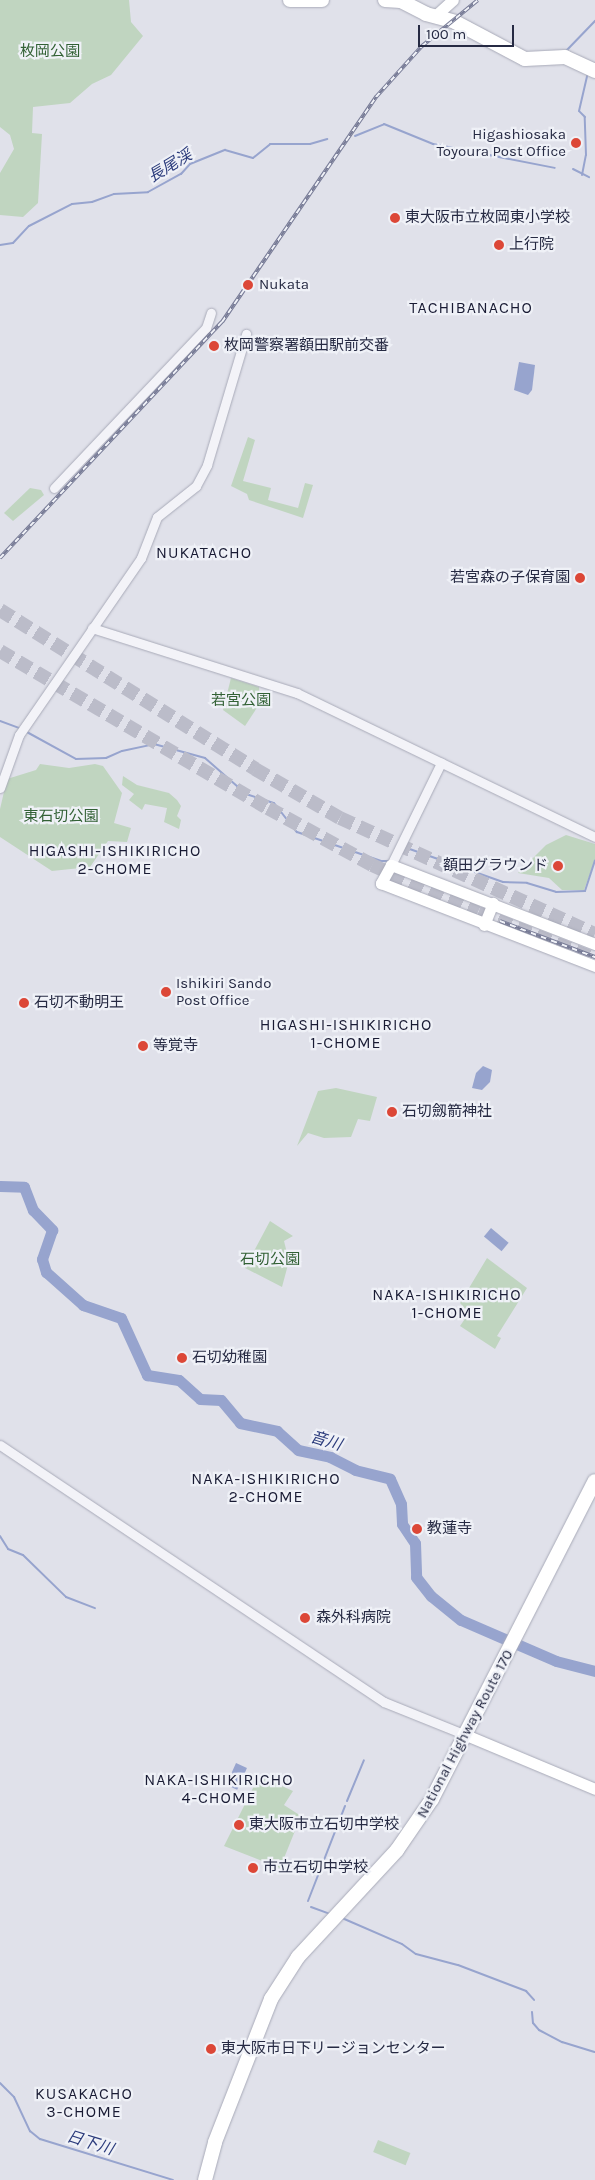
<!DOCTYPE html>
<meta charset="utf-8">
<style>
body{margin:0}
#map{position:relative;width:595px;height:2180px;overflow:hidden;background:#e0e1ea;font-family:Karla,"Noto Sans JP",sans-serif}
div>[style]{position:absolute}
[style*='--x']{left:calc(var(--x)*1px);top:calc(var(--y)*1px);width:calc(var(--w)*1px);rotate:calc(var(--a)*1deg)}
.green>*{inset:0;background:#c0d5c0;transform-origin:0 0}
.water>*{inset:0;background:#97a4ce;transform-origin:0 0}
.stream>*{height:2px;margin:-1px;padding:0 1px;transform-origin:1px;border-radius:1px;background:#97a4ce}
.river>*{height:11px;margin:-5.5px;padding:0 5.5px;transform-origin:5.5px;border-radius:5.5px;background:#97a4ce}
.highway-tunnel>*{height:14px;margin-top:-7px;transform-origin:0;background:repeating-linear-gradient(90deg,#bbbcc9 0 14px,transparent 0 21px)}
.roads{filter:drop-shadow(0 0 1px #a8aab8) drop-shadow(0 0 1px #a8aab8)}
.minor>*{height:9px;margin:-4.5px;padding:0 4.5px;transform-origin:4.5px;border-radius:4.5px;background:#f3f3f8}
.major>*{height:11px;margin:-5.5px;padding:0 5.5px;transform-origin:5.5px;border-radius:5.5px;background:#fff}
.highway>*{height:14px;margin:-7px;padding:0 7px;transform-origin:7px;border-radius:7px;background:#fff}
.rail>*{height:4px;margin-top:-2px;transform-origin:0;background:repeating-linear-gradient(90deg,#eff1f7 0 5.5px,#777b96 0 11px);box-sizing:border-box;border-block:1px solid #777b96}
.dots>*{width:14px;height:14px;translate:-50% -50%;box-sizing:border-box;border:2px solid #eff1f7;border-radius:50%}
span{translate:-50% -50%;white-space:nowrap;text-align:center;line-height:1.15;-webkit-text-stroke:4.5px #eff1f7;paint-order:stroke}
.park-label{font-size:15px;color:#326135}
.poi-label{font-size:15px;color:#262a43}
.right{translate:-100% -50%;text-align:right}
.left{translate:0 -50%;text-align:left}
.street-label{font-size:15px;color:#262a43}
.water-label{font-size:16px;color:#2c3c7c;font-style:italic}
.neighbourhood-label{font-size:16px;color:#191b34;letter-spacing:1px}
.scale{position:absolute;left:418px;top:25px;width:96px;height:22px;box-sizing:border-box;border:2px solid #262a43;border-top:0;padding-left:6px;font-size:15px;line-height:18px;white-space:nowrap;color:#262a43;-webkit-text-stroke:4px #eff1f7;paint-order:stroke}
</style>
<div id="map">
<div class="green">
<div style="clip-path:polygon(0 0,129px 0,131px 22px,143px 36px,111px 75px,92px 84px,70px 103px,33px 107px,32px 133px,42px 134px,38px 203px,23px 217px,0 215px,0 173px,14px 149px,10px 135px,0 127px)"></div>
<div style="clip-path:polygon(248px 437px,255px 440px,243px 481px,271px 488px,268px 500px,298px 508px,305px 483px,313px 485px,303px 518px,249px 500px,247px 494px,231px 486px)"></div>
<div style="clip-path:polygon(30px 488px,41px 490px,44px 495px,13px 521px,4px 513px)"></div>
<div style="clip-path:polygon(231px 678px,259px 687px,260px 703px,245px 726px,223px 710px)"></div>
<div style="clip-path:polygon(40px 764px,69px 768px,95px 764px,103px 766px,122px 793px,114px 823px,131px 828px,127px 842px,108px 841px,90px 867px,52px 871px,0 837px,0 809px,7px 779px,36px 770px)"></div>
<div style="clip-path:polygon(123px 776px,137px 785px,169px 793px,177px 800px,181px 806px,177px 816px,181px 820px,179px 829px,164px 822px,167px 808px,145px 804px,142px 810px,129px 800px,134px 794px,122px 785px)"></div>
<div style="clip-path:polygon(566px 835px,595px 844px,595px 860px,584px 890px,562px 890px,549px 878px,518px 873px,546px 845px)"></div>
<div style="clip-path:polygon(336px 1088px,377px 1097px,370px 1121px,358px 1119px,351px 1137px,324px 1138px,308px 1133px,297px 1146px,318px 1091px)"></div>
<div style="clip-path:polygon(270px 1221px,293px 1236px,284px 1241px,289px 1261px,282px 1287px,245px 1268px)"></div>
<div style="clip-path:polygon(487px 1258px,527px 1288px,497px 1336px,501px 1338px,495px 1349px,460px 1326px,469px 1313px,460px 1303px)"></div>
<div style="clip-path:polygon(259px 1776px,293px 1791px,284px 1805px,301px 1816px,280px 1868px,224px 1846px)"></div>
<div style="left:378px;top:2140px;width:35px;height:13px;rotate:22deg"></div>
</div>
<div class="water">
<div style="clip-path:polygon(519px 362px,535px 365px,532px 390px,528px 395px,514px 390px)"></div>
<div style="clip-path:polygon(483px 1066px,492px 1070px,490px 1082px,482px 1090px,472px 1088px,476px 1073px)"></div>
<div style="left:491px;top:1228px;width:23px;height:11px;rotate:40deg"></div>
<div style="left:236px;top:1763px;width:12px;height:24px;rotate:24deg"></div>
</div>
<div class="stream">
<div style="--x:566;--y:51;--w:42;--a:-46"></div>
<div style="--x:355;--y:136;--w:31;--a:-22"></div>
<div style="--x:384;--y:124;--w:53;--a:22.2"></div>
<div style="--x:433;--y:144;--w:124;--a:11.1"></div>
<div style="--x:573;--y:169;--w:18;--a:27"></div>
<div style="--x:582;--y:175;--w:20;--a:-79"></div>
<div style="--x:586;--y:155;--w:38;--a:-92"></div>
<div style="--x:585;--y:117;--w:8;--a:-135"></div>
<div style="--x:579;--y:111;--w:37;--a:-77"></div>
<div style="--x:0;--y:245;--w:13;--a:-9"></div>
<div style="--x:13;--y:243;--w:23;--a:-47"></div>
<div style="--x:29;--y:226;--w:48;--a:-27.1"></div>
<div style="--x:72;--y:204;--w:20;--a:-6"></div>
<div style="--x:92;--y:202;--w:23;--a:-20"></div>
<div style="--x:114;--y:194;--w:34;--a:-3"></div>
<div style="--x:148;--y:192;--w:38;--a:-29"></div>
<div style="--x:181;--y:174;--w:13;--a:-48"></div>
<div style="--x:190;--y:164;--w:38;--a:-22"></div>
<div style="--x:225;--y:150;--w:29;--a:16"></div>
<div style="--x:253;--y:158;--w:22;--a:-39"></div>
<div style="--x:270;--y:144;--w:40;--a:0"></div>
<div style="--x:310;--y:144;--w:18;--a:-16"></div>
<div style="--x:0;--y:721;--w:20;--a:20"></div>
<div style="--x:25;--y:731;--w:58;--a:28.8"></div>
<div style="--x:76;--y:759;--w:30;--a:-2"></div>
<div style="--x:106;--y:758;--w:17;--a:-24"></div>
<div style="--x:122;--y:751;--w:33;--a:-12"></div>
<div style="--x:154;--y:744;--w:53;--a:15.4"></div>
<div style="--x:205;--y:758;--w:55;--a:41.3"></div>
<div style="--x:246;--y:794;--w:29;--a:18"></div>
<div style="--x:274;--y:803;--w:37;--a:52"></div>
<div style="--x:297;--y:832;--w:89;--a:19"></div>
<div style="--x:381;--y:861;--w:8;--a:0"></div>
<div style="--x:404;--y:847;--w:105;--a:19.5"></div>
<div style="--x:503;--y:882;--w:24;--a:2"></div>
<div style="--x:527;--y:883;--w:30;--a:17"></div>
<div style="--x:556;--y:892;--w:29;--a:-2"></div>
<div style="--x:585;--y:891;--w:32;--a:-72"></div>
<div style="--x:0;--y:1536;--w:15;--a:58"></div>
<div style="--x:8;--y:1549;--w:16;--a:22"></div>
<div style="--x:23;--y:1555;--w:60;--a:44.3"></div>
<div style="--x:66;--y:1597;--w:31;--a:21"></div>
<div style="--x:347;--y:1801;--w:44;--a:-67.5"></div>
<div style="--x:308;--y:1901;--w:102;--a:-68.7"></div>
<div style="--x:311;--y:1907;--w:20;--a:20"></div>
<div style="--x:342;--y:1918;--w:65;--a:23.4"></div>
<div style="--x:402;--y:1944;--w:17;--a:36"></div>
<div style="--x:416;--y:1954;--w:43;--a:14.7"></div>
<div style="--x:458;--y:1965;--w:73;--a:20.9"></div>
<div style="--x:526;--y:1991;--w:12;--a:48"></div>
<div style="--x:532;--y:2012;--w:11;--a:85"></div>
<div style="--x:533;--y:2023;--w:9;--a:49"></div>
<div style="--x:539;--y:2030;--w:26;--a:28"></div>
<div style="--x:562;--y:2042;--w:34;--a:17"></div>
<div style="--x:0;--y:2083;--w:20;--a:45"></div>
<div style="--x:14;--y:2097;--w:38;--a:65"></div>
<div style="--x:30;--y:2131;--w:13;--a:39"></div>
<div style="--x:40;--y:2139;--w:139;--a:17.1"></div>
</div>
<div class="river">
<div style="--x:0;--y:1186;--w:24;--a:2"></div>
<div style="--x:24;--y:1187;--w:25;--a:69"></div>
<div style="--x:33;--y:1210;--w:28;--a:46"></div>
<div style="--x:52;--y:1230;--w:31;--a:109"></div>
<div style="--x:42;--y:1259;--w:14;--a:73"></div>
<div style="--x:46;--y:1272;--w:50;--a:41.7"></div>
<div style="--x:83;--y:1305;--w:40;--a:18.9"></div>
<div style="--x:121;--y:1318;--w:63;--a:65.5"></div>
<div style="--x:147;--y:1375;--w:32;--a:9"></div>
<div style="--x:179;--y:1380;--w:28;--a:42"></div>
<div style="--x:200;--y:1399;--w:21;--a:3"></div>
<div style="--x:221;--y:1400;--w:30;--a:50"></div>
<div style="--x:240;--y:1423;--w:38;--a:12"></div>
<div style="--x:277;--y:1431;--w:28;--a:42"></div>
<div style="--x:298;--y:1450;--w:33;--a:12"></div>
<div style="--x:330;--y:1457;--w:28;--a:27"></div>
<div style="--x:355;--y:1470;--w:36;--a:14"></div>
<div style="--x:390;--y:1479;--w:27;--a:66"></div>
<div style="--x:401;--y:1504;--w:20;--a:87"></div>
<div style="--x:402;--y:1524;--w:23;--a:56"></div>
<div style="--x:415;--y:1543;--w:34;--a:88"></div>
<div style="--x:416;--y:1577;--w:24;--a:52"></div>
<div style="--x:431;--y:1596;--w:38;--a:39"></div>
<div style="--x:461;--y:1620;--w:103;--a:23.3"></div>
<div style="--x:556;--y:1661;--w:40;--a:14.4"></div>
</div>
<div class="highway-tunnel">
<div style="--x:0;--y:610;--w:301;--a:31.9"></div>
<div style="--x:255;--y:769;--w:98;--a:30"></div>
<div style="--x:340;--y:818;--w:280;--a:24.5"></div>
<div style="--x:0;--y:651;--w:311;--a:30.4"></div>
<div style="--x:268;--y:808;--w:119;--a:28.7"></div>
<div style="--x:372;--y:865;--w:116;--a:24.4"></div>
<div style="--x:478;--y:913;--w:126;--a:21.5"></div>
</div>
<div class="roads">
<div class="minor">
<div style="--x:54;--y:488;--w:221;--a:-46.5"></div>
<div style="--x:206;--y:328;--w:16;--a:-72"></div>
<div style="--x:92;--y:628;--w:215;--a:17.6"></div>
<div style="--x:297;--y:693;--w:331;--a:25.8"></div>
<div style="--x:0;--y:788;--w:56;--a:-70.3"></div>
<div style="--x:19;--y:735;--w:215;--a:-55.4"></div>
<div style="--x:141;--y:558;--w:44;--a:-68.7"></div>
<div style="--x:157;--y:517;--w:50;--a:-38.5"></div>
<div style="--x:196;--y:486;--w:24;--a:-62"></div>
<div style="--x:207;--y:465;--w:137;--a:-73.4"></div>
<div style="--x:391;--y:865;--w:114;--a:-63.9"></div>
<div style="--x:0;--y:1445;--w:462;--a:33.8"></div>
<div style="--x:384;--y:1702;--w:88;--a:21.9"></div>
</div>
<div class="major">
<div style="--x:435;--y:16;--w:24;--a:-42"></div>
<div style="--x:484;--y:925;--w:24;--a:-68"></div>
<div style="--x:595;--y:944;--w:219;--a:-158.8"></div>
<div style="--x:391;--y:865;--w:21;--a:119"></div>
<div style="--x:381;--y:883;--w:230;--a:21.2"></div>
<div style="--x:466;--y:1735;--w:140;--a:22.7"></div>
</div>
<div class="highway">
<div style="--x:290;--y:0;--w:32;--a:0"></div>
<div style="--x:385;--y:0;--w:16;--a:4"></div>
<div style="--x:401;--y:1;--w:28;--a:27"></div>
<div style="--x:426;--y:14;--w:30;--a:15"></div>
<div style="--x:455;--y:22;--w:79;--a:27.9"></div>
<div style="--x:525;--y:59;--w:40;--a:-2.9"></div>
<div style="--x:565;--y:57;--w:33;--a:25"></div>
<div style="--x:205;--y:2180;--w:39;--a:-75"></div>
<div style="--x:215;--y:2142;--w:154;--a:-68.6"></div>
<div style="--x:271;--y:1999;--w:50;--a:-57.3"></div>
<div style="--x:298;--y:1957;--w:146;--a:-47.2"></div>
<div style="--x:397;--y:1850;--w:62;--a:-55.5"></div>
<div style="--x:432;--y:1799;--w:357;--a:-62.9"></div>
</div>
</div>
<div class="rail">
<div style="--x:0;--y:558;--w:324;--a:-46.8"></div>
<div style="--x:222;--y:322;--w:273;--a:-55.6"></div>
<div style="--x:376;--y:97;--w:69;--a:-48"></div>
<div style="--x:422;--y:46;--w:72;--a:-39.4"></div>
<div style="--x:500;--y:921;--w:102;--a:20.8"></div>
</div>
<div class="dots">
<div style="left:576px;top:143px;background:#dc4737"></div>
<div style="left:395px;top:218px;background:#dc4737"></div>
<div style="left:499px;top:245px;background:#dc4737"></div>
<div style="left:248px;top:285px;background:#dc4737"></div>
<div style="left:214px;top:346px;background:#dc4737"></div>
<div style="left:580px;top:578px;background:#dc4737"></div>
<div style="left:558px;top:866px;background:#dc4737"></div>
<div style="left:166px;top:992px;background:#dc4737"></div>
<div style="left:24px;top:1003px;background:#dc4737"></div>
<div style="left:143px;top:1046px;background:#dc4737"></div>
<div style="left:392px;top:1112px;background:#dc4737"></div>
<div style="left:182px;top:1358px;background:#dc4737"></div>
<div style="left:417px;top:1529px;background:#dc4737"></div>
<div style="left:305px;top:1618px;background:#dc4737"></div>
<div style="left:239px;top:1825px;background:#dc4737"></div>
<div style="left:253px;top:1868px;background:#dc4737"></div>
<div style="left:211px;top:2049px;background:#dc4737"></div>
</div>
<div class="park-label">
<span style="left:50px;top:52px">枚岡公園</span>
<span style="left:241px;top:701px">若宮公園</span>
<span style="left:61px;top:817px">東石切公園</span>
<span style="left:270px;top:1260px">石切公園</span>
</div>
<div class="poi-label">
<span class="right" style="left:566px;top:143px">Higashiosaka<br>Toyoura Post Office</span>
<span class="left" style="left:405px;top:218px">東大阪市立枚岡東小学校</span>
<span class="left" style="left:509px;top:245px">上行院</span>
<span class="left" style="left:259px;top:285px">Nukata</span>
<span class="left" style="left:224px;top:346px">枚岡警察署額田駅前交番</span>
<span class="right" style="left:570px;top:578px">若宮森の子保育園</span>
<span class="right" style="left:548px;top:866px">額田グラウンド</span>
<span class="left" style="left:176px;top:992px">Ishikiri Sando<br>Post Office</span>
<span class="left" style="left:34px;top:1003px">石切不動明王</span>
<span class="left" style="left:153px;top:1046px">等覚寺</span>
<span class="left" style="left:402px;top:1112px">石切劔箭神社</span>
<span class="left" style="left:192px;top:1358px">石切幼稚園</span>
<span class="left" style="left:427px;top:1529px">教蓮寺</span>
<span class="left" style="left:316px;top:1618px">森外科病院</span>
<span class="left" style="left:249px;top:1825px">東大阪市立石切中学校</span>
<span class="left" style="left:263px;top:1868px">市立石切中学校</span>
<span class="left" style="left:221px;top:2049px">東大阪市日下リージョンセンター</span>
</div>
<div class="street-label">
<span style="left:465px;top:1734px;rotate:-62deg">National Highway Route 170</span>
</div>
<div class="water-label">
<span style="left:170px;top:166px;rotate:-31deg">長尾渓</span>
<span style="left:326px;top:1441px;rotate:17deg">音川</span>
<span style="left:90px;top:2143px;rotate:17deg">日下川</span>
</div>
<div class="neighbourhood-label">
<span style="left:471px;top:308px">TACHIBANACHO</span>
<span style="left:204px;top:553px">NUKATACHO</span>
<span style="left:115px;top:860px">HIGASHI-ISHIKIRICHO<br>2-CHOME</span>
<span style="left:346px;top:1034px">HIGASHI-ISHIKIRICHO<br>1-CHOME</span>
<span style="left:447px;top:1304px">NAKA-ISHIKIRICHO<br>1-CHOME</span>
<span style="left:266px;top:1488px">NAKA-ISHIKIRICHO<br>2-CHOME</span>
<span style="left:219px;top:1789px">NAKA-ISHIKIRICHO<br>4-CHOME</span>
<span style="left:84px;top:2103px">KUSAKACHO<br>3-CHOME</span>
</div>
<div class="scale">100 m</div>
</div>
